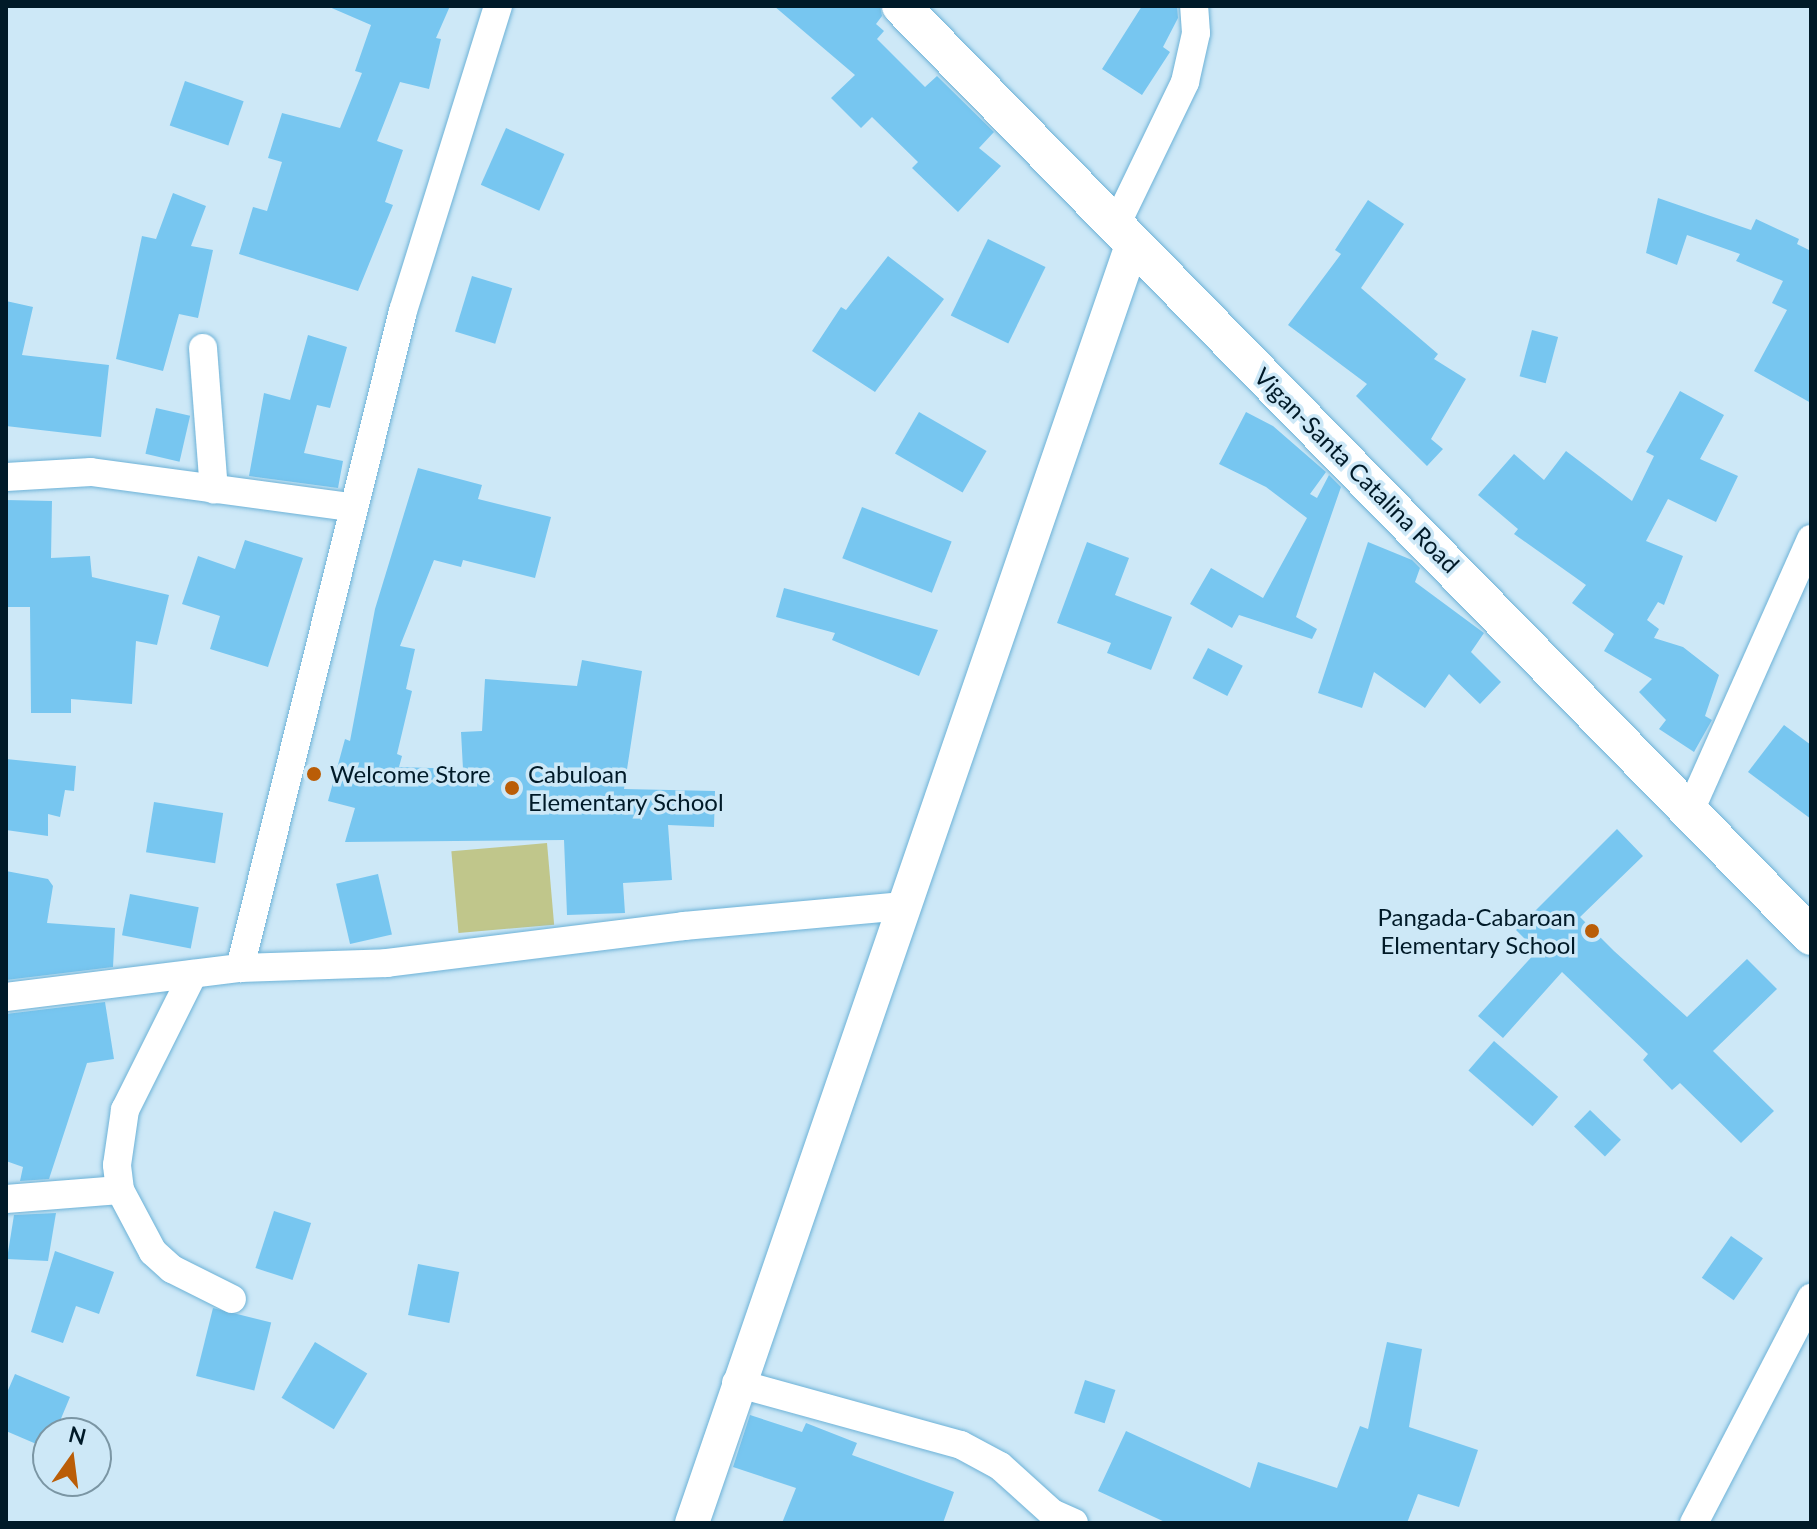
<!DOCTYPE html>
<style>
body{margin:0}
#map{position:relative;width:1817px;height:1529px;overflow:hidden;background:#cde8f7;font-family:Lato,sans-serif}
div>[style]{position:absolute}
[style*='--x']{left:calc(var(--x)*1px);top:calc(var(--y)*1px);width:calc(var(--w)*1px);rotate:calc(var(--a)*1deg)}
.green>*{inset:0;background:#c0c68b;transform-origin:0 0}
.building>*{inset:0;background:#77c6f0;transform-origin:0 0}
.roads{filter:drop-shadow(0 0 2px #6db2d7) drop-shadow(0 0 2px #6db2d7)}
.minor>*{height:28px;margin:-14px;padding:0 14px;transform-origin:14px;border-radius:14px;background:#fff}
.tertiary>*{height:34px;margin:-17px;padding:0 17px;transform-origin:17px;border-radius:17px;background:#fff}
.secondary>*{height:38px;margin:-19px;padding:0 19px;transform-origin:19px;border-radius:19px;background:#fff}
.dots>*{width:22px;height:22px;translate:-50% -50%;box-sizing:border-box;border:4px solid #cde8f7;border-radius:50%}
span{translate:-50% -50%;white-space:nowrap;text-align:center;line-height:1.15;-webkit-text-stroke:7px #cde8f7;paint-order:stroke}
.street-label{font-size:24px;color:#001a28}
.poi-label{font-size:24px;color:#001a28}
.left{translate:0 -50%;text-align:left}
.right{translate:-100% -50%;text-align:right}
.frame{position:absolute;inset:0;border:8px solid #001a28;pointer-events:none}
.north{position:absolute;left:32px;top:1417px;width:80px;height:80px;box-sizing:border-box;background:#cde8f7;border:2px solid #7b96a4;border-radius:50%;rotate:14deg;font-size:22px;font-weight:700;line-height:32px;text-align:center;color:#001a28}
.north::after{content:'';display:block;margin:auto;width:28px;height:36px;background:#ba5d07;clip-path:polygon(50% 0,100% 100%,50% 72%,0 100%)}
</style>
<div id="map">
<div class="green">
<div style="left:547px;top:843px;width:82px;height:96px;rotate:85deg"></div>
</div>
<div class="building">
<div style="clip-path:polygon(327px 6px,450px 6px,436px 38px,441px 39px,429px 89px,400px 82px,377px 141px,403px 150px,385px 202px,393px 205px,358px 291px,239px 254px,253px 207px,267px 211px,282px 162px,268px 158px,282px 113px,340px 128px,362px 73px,355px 71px,371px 25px)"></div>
<div style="clip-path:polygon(774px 6px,880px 6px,882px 16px,876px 24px,884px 31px,877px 39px,925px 87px,937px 76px,994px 132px,979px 148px,1001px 166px,958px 212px,912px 168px,918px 162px,872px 117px,861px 128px,831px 98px,855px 75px)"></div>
<div style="clip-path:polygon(1142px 6px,1177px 6px,1178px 18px,1163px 47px,1170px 52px,1142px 95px,1102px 69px)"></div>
<div style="left:185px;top:81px;width:62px;height:47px;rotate:19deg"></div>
<div style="left:506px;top:128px;width:64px;height:62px;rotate:24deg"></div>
<div style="clip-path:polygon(173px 193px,206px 206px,191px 246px,213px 250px,198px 318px,179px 314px,163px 371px,116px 359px,142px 236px,156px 239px)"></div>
<div style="clip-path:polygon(1658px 198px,1751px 230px,1756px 219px,1799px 239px,1797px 244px,1811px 251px,1811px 403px,1754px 371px,1787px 310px,1772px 303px,1783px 281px,1736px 261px,1740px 254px,1687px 235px,1677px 265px,1646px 253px)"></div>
<div style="clip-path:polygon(1368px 200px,1404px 224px,1361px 288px,1438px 354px,1434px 359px,1466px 379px,1431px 439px,1443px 449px,1427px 466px,1356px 396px,1367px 384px,1288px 325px,1341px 254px,1335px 250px)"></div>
<div style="left:988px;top:239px;width:64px;height:85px;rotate:26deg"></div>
<div style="clip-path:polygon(888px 256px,944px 299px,875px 392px,812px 351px,841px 307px,846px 310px)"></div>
<div style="left:472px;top:276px;width:42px;height:58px;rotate:17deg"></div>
<div style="clip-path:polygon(6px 301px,33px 307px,22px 355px,109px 365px,101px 437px,6px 426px)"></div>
<div style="left:1532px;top:330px;width:27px;height:48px;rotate:15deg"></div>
<div style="clip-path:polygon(308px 335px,347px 347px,330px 408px,317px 405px,304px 453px,343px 461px,338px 488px,249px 476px,264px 393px,290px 400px)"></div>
<div style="clip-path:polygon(1680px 391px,1724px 415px,1700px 459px,1738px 476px,1716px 522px,1668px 499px,1646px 541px,1683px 556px,1664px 605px,1658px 602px,1647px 620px,1659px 629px,1654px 638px,1683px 647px,1719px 675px,1705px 716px,1712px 720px,1694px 752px,1659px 729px,1666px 720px,1639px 692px,1652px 679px,1604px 651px,1614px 634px,1572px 603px,1586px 585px,1514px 534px,1518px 529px,1478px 495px,1514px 454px,1544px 480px,1566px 451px,1632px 501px,1654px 456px,1646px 452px)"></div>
<div style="left:156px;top:408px;width:35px;height:47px;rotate:13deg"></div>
<div style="left:919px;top:412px;width:78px;height:48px;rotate:30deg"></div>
<div style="clip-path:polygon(1246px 412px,1273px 426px,1326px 472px,1310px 494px,1317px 498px,1329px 475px,1341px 487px,1296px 617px,1317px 629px,1312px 639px,1239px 615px,1232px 628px,1190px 604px,1211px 568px,1263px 598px,1307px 518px,1266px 487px,1219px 464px)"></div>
<div style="clip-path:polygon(418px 468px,482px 485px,478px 499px,551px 517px,535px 578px,463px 560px,461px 567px,434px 560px,400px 646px,415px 649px,406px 689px,412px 691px,397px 754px,402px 756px,399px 767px,463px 769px,461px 732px,482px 731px,485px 679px,577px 686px,582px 660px,642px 671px,624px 789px,715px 791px,714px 827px,668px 825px,672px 880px,623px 883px,625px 913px,567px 915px,564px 840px,345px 842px,355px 808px,328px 801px,345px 739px,350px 741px,375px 609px)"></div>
<div style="clip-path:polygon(6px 500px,52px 501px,51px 558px,90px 556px,92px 577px,169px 595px,157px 645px,136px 641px,132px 704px,71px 699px,71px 713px,31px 713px,30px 607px,6px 607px)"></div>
<div style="left:862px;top:507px;width:96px;height:55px;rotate:21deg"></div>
<div style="clip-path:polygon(245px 540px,303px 558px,268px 667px,210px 649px,220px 616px,182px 604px,198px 556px,235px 569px)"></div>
<div style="clip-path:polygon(1087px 542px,1129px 558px,1115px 595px,1172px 617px,1151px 670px,1107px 653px,1111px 643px,1057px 623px)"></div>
<div style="clip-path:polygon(1368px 542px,1412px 560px,1420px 568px,1415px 582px,1484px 633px,1471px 652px,1501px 682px,1480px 704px,1449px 674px,1425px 708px,1374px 672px,1362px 708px,1318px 693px)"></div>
<div style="clip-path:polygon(784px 588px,938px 630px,919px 676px,832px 640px,835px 633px,776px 617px)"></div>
<div style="left:1208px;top:648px;width:39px;height:34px;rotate:27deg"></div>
<div style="clip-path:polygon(1784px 725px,1811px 745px,1811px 819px,1748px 772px)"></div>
<div style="clip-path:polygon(6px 759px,76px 766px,74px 791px,65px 790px,60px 817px,48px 814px,48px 836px,6px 830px)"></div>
<div style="left:154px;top:802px;width:70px;height:51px;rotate:9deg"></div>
<div style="clip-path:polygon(1617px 829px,1643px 856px,1580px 917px,1614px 951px,1687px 1017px,1747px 959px,1777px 989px,1713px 1051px,1774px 1111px,1741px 1143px,1680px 1083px,1672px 1090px,1643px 1060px,1648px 1054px,1562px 972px,1503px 1038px,1478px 1016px,1537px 951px,1516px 930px)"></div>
<div style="clip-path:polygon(6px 871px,48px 879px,53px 886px,47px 923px,115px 928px,113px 967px,6px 980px)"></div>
<div style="left:378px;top:874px;width:62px;height:43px;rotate:77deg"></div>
<div style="left:130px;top:894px;width:70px;height:42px;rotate:11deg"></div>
<div style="clip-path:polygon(105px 1002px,114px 1059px,87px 1063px,49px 1179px,20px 1181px,23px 1167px,6px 1161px,6px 1014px)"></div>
<div style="left:1494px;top:1041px;width:85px;height:39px;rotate:41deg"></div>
<div style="left:1590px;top:1110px;width:43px;height:23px;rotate:44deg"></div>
<div style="left:274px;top:1211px;width:39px;height:60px;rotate:18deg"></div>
<div style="clip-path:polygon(56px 1213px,48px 1261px,7px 1259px,14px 1215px)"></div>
<div style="left:1731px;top:1236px;width:39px;height:51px;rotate:35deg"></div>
<div style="clip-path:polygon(55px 1251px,114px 1272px,99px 1314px,76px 1306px,63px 1343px,31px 1332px)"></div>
<div style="left:418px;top:1264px;width:42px;height:52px;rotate:11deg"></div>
<div style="left:213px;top:1308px;width:60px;height:70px;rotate:14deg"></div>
<div style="left:315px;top:1342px;width:61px;height:65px;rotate:31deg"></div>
<div style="clip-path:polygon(1387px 1342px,1422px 1349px,1409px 1427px,1478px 1450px,1459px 1507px,1418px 1494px,1407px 1523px,1167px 1523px,1098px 1491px,1126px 1431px,1250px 1488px,1258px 1462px,1337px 1488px,1360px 1426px,1368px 1429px)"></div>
<div style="clip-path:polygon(15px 1374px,70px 1397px,55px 1433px,48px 1433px,48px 1449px,6px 1431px,6px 1395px)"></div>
<div style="left:1085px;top:1380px;width:32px;height:35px;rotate:18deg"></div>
<div style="clip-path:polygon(750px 1415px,802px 1432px,806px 1423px,857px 1443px,852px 1455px,954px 1492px,943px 1523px,782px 1523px,796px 1488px,733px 1467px)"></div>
</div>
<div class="roads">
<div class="minor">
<div style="--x:1116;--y:225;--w:159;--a:-64.2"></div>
<div style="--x:1185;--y:82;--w:50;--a:-77.3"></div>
<div style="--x:1196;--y:33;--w:27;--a:-94"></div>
<div style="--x:203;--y:348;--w:142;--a:85.6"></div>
<div style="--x:6;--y:477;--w:85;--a:-3.4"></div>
<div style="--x:91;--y:472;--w:262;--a:7.7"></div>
<div style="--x:1689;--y:813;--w:300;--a:-66"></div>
<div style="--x:240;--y:968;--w:677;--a:-76.07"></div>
<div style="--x:403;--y:311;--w:319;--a:-72.7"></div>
<div style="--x:6;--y:997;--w:236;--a:-7.1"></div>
<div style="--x:240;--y:968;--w:147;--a:-1.9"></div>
<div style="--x:387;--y:963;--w:299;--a:-7.1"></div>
<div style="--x:684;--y:926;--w:220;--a:-5.2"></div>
<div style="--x:120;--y:1190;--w:70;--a:62"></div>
<div style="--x:153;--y:1252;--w:25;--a:42"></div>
<div style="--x:172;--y:1269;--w:67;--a:26.6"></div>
<div style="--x:6;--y:1199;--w:114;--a:-4.5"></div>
<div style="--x:120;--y:1190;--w:25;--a:-97"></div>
<div style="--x:117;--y:1165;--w:56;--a:-81.7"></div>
<div style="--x:125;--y:1110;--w:152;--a:-63.4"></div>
<div style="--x:736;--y:1383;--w:233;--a:15.4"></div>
<div style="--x:961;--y:1445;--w:44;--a:28.3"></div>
<div style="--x:1000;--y:1466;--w:70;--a:42.1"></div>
<div style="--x:1052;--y:1513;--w:24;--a:24"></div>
<div style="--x:1694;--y:1523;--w:254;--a:-62.5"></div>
</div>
<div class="tertiary">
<div style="--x:692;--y:1523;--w:1355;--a:-71"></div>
</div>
<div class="secondary">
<div style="--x:901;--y:6;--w:1301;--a:45.62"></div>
</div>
</div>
<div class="dots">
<div style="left:314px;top:774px;background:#ba5d07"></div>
<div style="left:512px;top:788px;background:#ba5d07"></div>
<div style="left:1592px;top:931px;background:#ba5d07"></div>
</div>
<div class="street-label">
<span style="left:1357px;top:470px;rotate:45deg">Vigan-Santa Catalina Road</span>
</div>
<div class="poi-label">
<span class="left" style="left:330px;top:774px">Welcome Store</span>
<span class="left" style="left:528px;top:788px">Cabuloan<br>Elementary School</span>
<span class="right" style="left:1576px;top:931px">Pangada-Cabaroan<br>Elementary School</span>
</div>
<div class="frame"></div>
<div class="north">N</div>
</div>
